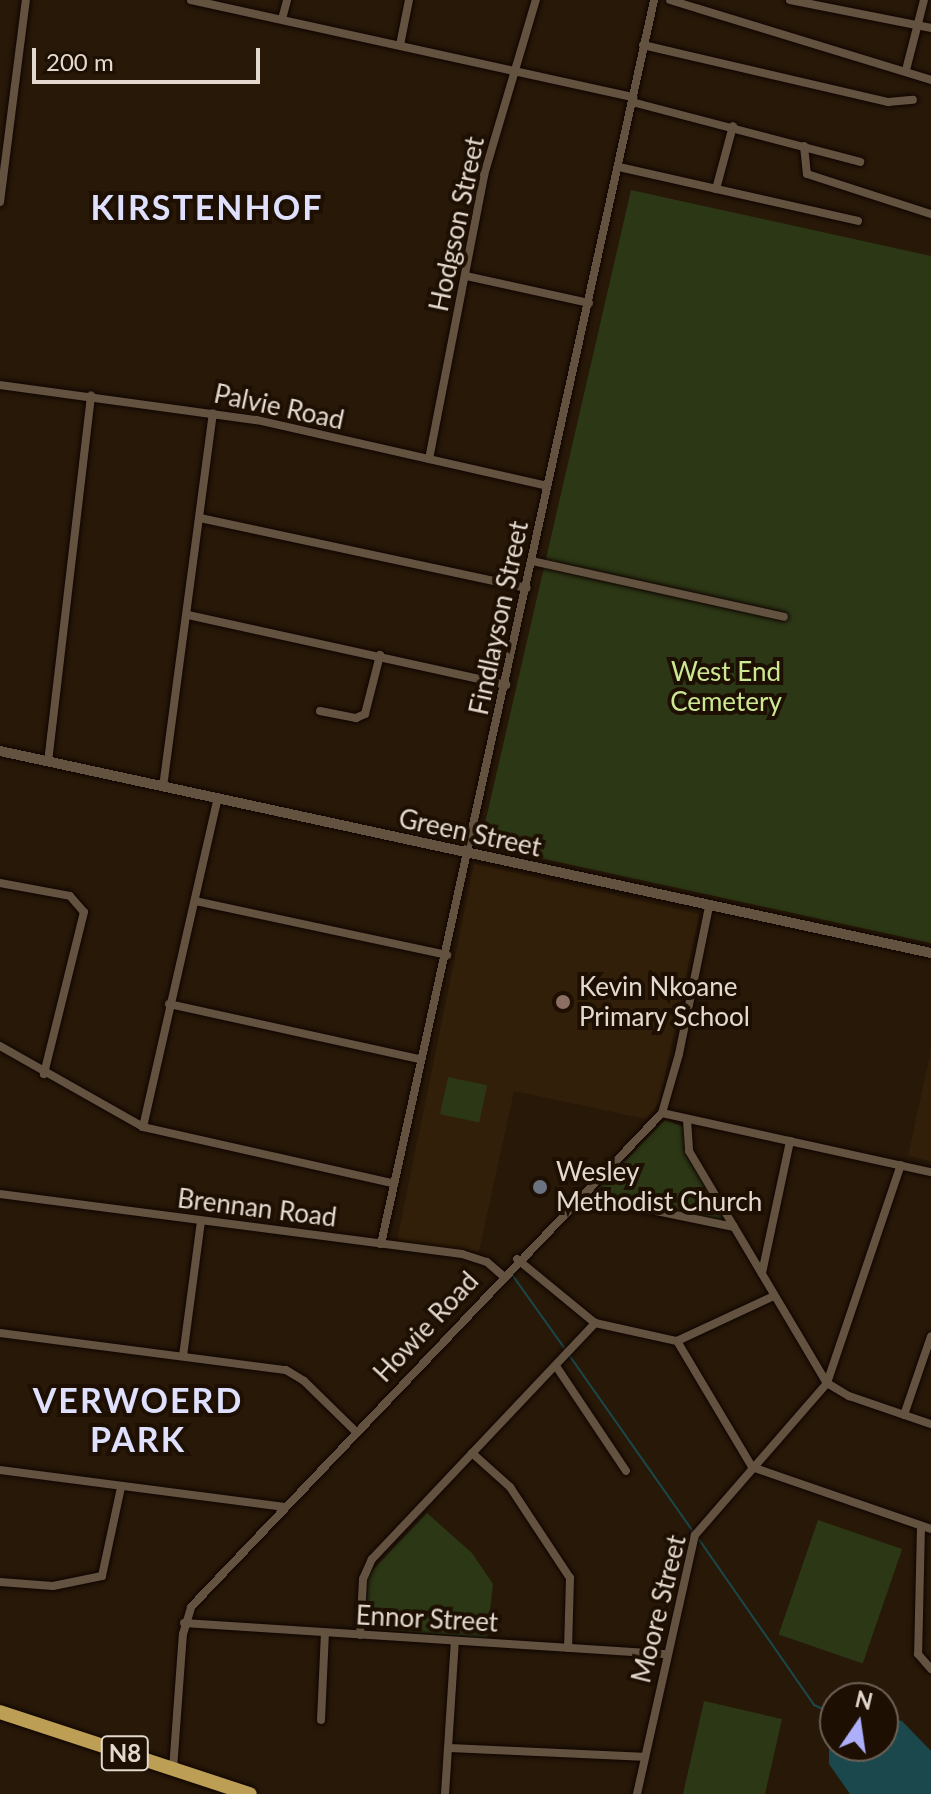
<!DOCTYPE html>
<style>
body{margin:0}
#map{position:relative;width:931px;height:1794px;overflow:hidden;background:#271808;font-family:Lato,sans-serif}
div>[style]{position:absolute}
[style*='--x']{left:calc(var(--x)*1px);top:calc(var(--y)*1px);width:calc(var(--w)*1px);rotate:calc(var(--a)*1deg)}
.built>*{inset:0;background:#321f09}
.green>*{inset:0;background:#2c3715;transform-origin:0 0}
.water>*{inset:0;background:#1a484d}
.stream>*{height:2px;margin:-1px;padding:0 1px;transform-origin:1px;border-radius:1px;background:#1a484d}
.roads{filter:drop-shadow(0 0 2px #0f0400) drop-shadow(0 0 2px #0f0400)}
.minor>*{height:8px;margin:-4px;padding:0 4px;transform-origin:4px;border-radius:4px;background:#635240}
.tertiary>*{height:10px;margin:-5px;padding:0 5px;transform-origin:5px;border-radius:5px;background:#635240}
.trunk>*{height:14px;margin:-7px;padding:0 7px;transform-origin:7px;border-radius:7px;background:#bc9f54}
.dots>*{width:22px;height:22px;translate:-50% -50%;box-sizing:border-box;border:4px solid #1d0f02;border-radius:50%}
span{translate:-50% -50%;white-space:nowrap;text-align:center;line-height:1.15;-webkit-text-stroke:8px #1d0f02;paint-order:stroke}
.shield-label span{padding:2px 6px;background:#1d0f02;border:2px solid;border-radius:6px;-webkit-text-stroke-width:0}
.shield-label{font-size:24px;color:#e4d9cf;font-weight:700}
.street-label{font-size:26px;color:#e4d9cf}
.park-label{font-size:26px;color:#cce893}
.poi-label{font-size:26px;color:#e4d9cf}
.left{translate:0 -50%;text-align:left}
.district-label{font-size:34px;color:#dee0fe;font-weight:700;letter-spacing:2px}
.north{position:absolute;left:819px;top:1682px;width:80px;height:80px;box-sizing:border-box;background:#1d0f02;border:2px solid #6d6054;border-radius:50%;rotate:13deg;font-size:22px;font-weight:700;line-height:32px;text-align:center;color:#e4d9cf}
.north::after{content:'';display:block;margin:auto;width:28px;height:36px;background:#adaffb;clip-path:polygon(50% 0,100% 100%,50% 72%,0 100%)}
.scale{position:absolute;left:32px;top:48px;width:228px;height:36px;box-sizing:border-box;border:4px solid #e4d9cf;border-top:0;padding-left:10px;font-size:24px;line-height:28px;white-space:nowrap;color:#e4d9cf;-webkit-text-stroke:6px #1d0f02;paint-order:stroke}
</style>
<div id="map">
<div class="built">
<div style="clip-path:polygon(474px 864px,699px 914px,659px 1103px,646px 1119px,514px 1091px,479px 1252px,397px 1241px)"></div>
<div style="clip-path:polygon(931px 1050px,931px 1161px,908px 1156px)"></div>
</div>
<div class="green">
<div style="clip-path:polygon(631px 190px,931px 256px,931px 943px,480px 845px)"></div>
<div style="left:448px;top:1077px;width:40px;height:38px;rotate:12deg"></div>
<div style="clip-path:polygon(665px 1120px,684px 1127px,685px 1149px,727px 1221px,598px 1196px,598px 1189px)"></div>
<div style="clip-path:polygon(427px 1513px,472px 1553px,493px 1584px,487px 1638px,362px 1628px,368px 1575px)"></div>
<div style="left:818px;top:1520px;width:89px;height:121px;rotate:19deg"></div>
<div style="clip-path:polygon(704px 1701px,782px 1719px,765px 1794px,683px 1794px)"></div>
</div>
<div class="water">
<div style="clip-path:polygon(883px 1716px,902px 1721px,931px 1751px,931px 1794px,850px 1794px,829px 1764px,829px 1744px,835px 1738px,835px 1746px,883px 1746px)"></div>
</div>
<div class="stream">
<div style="--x:513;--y:1276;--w:90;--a:54.5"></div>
<div style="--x:569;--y:1355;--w:218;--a:54.9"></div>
<div style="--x:698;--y:1538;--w:203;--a:55.2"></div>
<div style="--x:814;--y:1705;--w:23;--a:25"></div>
</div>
<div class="roads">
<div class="minor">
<div style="--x:191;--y:0;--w:453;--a:12.4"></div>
<div style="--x:670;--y:0;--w:273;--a:17"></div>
<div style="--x:790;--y:0;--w:144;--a:11.2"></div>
<div style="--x:282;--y:19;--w:20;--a:-75"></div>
<div style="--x:400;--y:45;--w:46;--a:-78.7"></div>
<div style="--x:643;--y:45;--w:252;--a:13.1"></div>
<div style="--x:888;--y:102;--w:25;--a:-5"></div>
<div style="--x:906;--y:70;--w:72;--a:-75.6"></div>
<div style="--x:632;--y:102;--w:236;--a:14.7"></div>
<div style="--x:804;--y:146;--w:28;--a:84"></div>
<div style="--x:807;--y:174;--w:130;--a:17.9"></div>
<div style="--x:619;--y:167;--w:245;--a:12.7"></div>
<div style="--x:716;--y:189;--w:65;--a:-74.9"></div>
<div style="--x:0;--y:202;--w:204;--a:-82.7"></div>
<div style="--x:466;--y:276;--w:126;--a:12.4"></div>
<div style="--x:0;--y:385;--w:259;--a:7.8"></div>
<div style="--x:257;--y:420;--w:297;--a:12.8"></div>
<div style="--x:429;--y:459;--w:289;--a:-79"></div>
<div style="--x:484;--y:175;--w:183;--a:-73.5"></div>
<div style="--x:200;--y:518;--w:334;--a:12.1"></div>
<div style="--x:532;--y:561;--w:258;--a:12.5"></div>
<div style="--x:188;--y:615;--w:326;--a:12.4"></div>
<div style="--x:320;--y:711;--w:37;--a:11"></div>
<div style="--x:356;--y:718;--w:10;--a:-24"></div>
<div style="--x:365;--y:714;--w:61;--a:-75.7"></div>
<div style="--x:48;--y:762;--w:369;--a:-83.3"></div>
<div style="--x:163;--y:787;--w:377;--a:-82.4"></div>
<div style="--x:0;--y:883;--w:71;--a:10.5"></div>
<div style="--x:70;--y:896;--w:21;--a:49"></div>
<div style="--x:84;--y:912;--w:167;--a:103.9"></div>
<div style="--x:195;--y:901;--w:258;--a:12.1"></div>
<div style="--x:169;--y:1004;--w:256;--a:12.4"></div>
<div style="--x:0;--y:1046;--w:164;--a:29.5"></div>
<div style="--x:143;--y:1127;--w:255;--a:12.7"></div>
<div style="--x:662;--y:1113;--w:275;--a:12.4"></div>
<div style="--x:687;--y:1120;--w:31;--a:86"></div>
<div style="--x:689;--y:1151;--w:270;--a:59.3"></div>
<div style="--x:827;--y:1383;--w:26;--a:31"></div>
<div style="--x:849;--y:1396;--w:87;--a:18.9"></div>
<div style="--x:143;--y:1127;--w:335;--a:-77.2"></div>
<div style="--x:0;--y:1194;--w:466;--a:7.4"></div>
<div style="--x:462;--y:1254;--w:26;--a:18"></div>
<div style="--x:487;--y:1262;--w:20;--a:41"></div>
<div style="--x:578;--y:1195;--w:159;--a:11.6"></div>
<div style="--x:381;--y:1244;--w:1274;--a:-77.62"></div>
<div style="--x:517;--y:1259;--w:101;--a:39.4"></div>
<div style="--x:595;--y:1323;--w:84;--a:12.4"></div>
<div style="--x:677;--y:1341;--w:107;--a:-24.9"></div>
<div style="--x:762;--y:1273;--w:135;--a:-78"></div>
<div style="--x:0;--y:1333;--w:288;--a:7.4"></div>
<div style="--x:286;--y:1370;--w:21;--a:31"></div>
<div style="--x:304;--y:1381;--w:71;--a:44.4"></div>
<div style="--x:677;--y:1341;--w:147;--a:59.2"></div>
<div style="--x:752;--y:1467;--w:189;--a:19.1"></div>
<div style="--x:183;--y:1356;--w:136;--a:-82.4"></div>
<div style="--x:556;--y:1366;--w:126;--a:56.3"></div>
<div style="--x:904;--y:1415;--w:83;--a:-71.1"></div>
<div style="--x:472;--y:1453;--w:51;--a:41.8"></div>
<div style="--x:510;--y:1487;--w:109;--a:56.6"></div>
<div style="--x:570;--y:1578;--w:70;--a:91.6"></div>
<div style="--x:0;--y:1470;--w:287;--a:7.4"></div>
<div style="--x:921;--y:1526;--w:128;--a:91.3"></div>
<div style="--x:918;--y:1654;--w:20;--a:49"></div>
<div style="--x:0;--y:1582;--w:53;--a:4.3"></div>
<div style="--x:53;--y:1586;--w:50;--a:-11.5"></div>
<div style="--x:102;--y:1576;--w:91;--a:-77.9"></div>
<div style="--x:184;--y:1623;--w:484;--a:3.7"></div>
<div style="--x:360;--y:1635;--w:56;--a:-86.9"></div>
<div style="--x:363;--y:1579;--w:22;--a:-66"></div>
<div style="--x:372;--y:1559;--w:325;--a:-46.6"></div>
<div style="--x:321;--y:1720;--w:87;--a:-87.4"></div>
<div style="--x:448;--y:1748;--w:196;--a:2.6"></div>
<div style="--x:173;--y:1769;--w:135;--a:-85.8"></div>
<div style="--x:183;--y:1634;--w:28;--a:-73"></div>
<div style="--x:191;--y:1607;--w:683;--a:-46.37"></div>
<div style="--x:662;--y:1113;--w:61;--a:-73.9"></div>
<div style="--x:679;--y:1054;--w:150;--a:-78.5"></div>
<div style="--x:445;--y:1794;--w:153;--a:-86.3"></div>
<div style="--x:637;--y:1794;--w:265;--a:-77.4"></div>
<div style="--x:695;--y:1535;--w:201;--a:-49"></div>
<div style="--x:827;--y:1383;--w:230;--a:-71.3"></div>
</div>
<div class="tertiary">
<div style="--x:0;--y:751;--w:953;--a:12.24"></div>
</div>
<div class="trunk">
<div style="--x:0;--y:1712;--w:263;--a:18.2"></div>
</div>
</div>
<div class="dots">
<div style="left:563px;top:1002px;background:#8d6e63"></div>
<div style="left:540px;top:1187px;background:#6b7280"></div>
</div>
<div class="shield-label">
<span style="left:125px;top:1753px">N8</span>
</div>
<div class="street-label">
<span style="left:457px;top:224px;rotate:-78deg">Hodgson Street</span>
<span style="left:279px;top:407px;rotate:12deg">Palvie Road</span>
<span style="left:499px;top:618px;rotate:-78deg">Findlayson Street</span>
<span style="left:470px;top:833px;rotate:12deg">Green Street</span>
<span style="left:257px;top:1208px;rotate:7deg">Brennan Road</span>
<span style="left:426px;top:1327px;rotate:-47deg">Howie Road</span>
<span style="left:659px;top:1609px;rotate:-76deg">Moore Street</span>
<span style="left:427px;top:1619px;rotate:3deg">Ennor Street</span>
</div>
<div class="park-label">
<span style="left:726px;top:687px">West End<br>Cemetery</span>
</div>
<div class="poi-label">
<span class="left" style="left:579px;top:1002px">Kevin Nkoane<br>Primary School</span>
<span class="left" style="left:556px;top:1187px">Wesley<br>Methodist Church</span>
</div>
<div class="district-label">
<span style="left:207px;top:207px">KIRSTENHOF</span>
<span style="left:138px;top:1419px">VERWOERD<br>PARK</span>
</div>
<div class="north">N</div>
<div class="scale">200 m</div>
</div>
